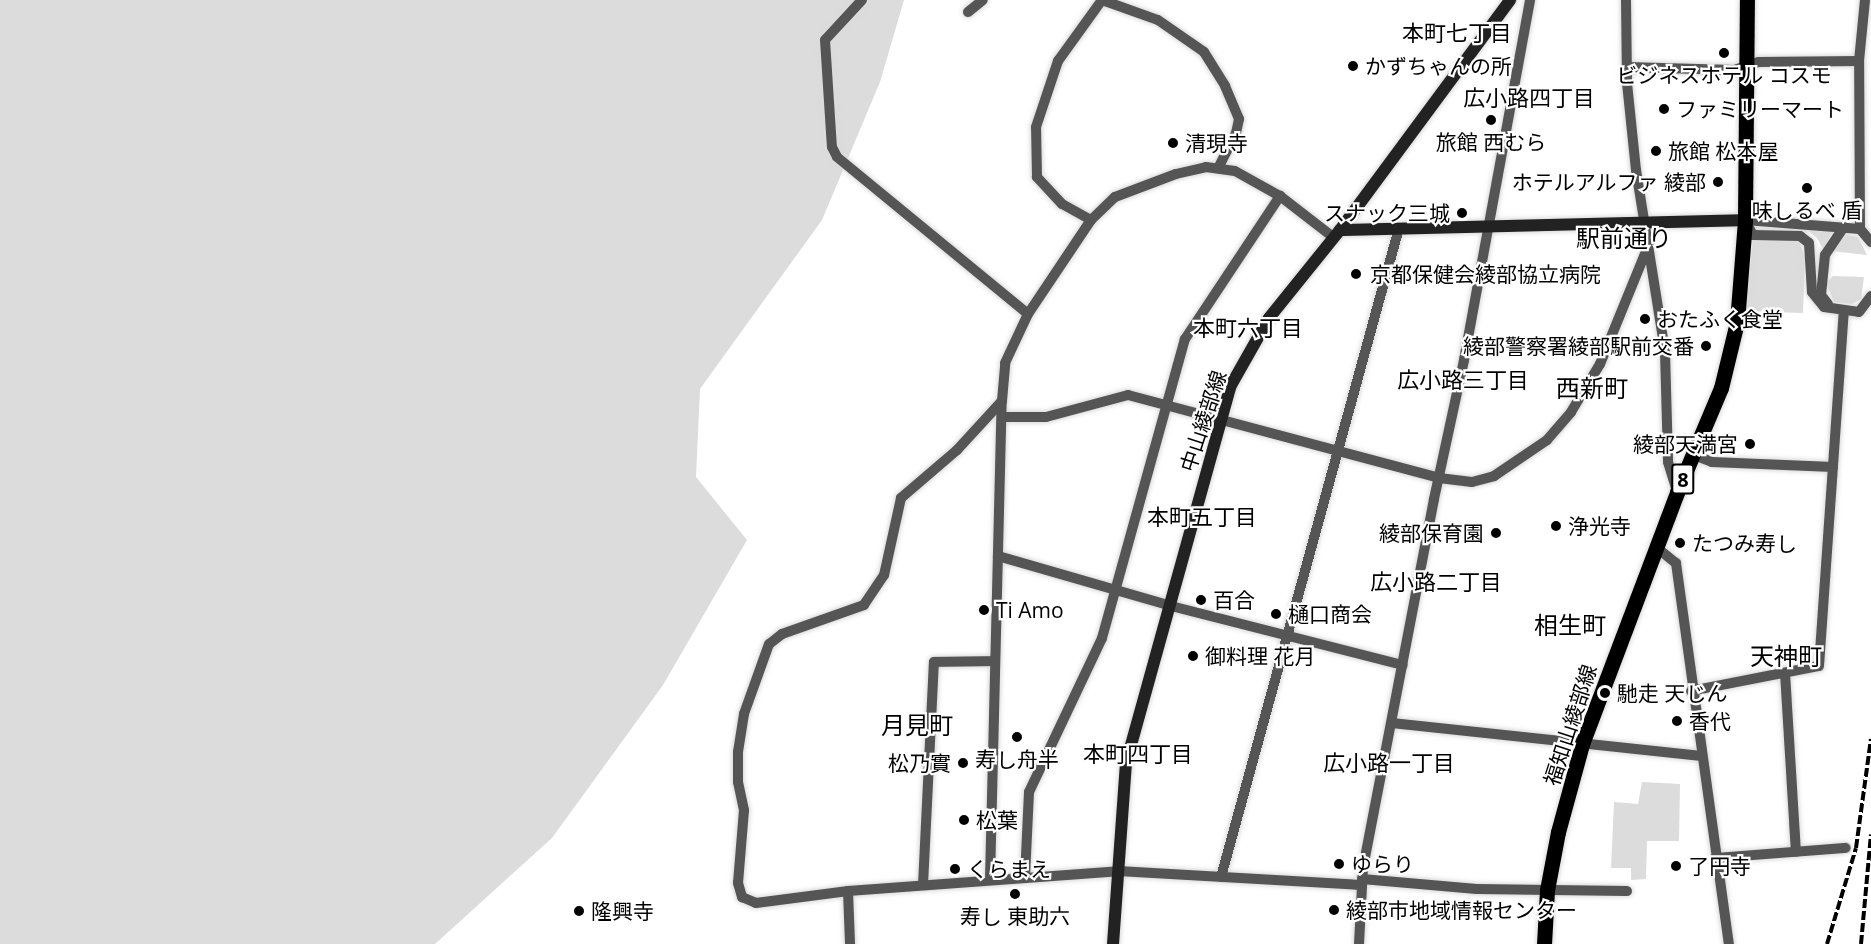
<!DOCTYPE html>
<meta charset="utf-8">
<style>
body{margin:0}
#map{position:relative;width:1871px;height:944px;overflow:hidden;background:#fff;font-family:"Open Sans","Noto Sans JP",sans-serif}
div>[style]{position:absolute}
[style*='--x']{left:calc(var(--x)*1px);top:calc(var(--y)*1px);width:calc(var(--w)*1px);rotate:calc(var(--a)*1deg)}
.green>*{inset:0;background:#dcdcdc}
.roads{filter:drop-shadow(0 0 2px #dbdbdb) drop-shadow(0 0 2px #dbdbdb)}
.street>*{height:10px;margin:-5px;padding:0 5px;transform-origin:5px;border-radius:5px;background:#555}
.secondary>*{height:12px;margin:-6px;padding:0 6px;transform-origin:6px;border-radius:6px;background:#222}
.primary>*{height:15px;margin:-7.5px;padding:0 7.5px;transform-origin:7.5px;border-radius:7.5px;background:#000}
.rail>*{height:4px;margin-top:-2px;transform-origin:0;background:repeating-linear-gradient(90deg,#000 0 9px,transparent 0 12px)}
.dots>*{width:16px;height:16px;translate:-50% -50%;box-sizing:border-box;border:3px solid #fff;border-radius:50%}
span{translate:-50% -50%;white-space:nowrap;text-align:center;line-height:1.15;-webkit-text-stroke:4.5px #fff;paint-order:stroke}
.shield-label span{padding:2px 4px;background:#fff;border:2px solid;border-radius:4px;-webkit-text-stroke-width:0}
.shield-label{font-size:20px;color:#000;font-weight:700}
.poi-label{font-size:21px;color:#000}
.left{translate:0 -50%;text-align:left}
.right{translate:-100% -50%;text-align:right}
.street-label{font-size:21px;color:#000}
.neighbourhood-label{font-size:22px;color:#000}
.quarter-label{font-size:24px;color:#000}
</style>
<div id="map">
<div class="green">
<div style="clip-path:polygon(0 0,904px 0,880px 82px,822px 220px,700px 389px,696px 477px,747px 540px,663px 685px,552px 838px,435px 944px,0 944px)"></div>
<div style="clip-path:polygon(1806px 229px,1832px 230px,1824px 251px,1817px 238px)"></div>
<div style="clip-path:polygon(1844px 234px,1858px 237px,1867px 255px,1831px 251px)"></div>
<div style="clip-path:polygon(1753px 239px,1799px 241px,1805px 257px,1803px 313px,1745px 311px)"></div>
<div style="clip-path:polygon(1833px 276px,1864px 277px,1861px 299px,1852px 304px,1834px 302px,1826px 283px)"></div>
<div style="clip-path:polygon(1642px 782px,1680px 784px,1679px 841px,1647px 841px,1646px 879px,1631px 880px,1631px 868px,1611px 868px,1614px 802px,1638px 804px)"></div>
</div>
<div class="roads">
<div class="street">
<div style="--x:862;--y:0;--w:54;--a:132.8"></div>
<div style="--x:825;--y:40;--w:107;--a:86.3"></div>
<div style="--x:832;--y:147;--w:11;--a:63"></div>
<div style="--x:837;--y:157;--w:247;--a:39.4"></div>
<div style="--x:1102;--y:0;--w:59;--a:19.7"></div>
<div style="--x:1158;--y:20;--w:56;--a:34.8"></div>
<div style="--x:1204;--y:52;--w:40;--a:58"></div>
<div style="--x:1225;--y:86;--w:36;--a:67"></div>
<div style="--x:1239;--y:119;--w:14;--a:102"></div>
<div style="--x:1236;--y:133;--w:39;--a:117"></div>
<div style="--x:1626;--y:0;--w:83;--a:89.3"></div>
<div style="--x:1627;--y:83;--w:87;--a:84.1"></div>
<div style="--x:1636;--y:170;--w:184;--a:80.9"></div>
<div style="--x:1665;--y:352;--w:110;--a:88.4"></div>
<div style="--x:1668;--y:462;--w:31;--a:73"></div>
<div style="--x:968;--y:12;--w:19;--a:-39"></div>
<div style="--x:1627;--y:67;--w:107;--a:1.6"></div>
<div style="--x:1734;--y:70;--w:25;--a:-18"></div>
<div style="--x:1758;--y:62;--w:101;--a:-0.6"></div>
<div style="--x:1091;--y:220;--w:33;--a:-151"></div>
<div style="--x:1062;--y:204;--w:37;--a:-133"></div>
<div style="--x:1037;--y:177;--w:50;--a:-91.1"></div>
<div style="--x:1036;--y:127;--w:70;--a:-71.6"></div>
<div style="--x:1058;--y:61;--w:75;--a:-54.2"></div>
<div style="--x:1860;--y:229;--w:168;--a:-90.3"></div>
<div style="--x:1859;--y:61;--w:61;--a:-84.4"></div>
<div style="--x:1871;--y:242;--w:17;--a:-130"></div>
<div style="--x:1860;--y:229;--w:115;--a:-175.5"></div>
<div style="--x:1745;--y:220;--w:17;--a:62"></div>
<div style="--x:1753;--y:235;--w:47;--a:1.2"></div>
<div style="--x:1800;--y:236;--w:11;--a:38"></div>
<div style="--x:1809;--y:243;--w:49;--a:86.5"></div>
<div style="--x:1812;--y:292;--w:19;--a:51"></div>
<div style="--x:1824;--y:307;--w:35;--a:8"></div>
<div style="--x:1859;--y:312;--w:20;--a:-53"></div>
<div style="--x:1828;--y:304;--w:11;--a:-128"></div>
<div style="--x:1821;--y:295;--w:40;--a:-84.3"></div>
<div style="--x:1825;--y:255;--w:34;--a:-56"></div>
<div style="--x:1002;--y:401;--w:67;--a:132.6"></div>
<div style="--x:957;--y:450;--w:74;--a:139.4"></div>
<div style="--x:901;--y:498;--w:79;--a:102.4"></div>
<div style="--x:884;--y:575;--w:36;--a:124"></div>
<div style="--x:864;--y:605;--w:87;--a:160.5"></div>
<div style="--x:782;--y:634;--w:16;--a:142"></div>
<div style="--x:769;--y:644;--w:74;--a:109.7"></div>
<div style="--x:744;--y:714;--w:38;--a:99"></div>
<div style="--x:738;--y:752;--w:30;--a:90"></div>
<div style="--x:738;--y:782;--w:29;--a:78"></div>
<div style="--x:744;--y:810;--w:73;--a:94.7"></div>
<div style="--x:738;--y:883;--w:15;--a:74"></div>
<div style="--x:742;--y:897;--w:15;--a:23"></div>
<div style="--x:756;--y:903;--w:93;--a:-7.4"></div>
<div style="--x:848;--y:891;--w:271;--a:-4.2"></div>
<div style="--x:1118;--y:871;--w:243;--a:3.3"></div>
<div style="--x:1004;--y:417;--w:42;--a:0"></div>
<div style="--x:1046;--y:417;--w:85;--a:-15"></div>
<div style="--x:1128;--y:395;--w:322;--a:14.9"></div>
<div style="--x:1439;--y:478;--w:33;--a:7"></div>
<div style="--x:1472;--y:482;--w:23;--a:-15"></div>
<div style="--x:1494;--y:476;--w:64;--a:-34.2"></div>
<div style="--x:1547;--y:440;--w:37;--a:-49"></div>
<div style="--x:1571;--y:412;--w:56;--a:-58.9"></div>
<div style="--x:1600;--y:364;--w:130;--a:-67.8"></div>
<div style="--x:1694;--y:455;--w:19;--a:21"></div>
<div style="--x:1712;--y:462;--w:121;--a:2.4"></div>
<div style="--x:1656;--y:547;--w:26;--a:39"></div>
<div style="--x:1676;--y:563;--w:385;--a:82.1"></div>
<div style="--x:998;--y:556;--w:180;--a:16.1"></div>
<div style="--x:1171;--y:606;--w:239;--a:14.3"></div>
<div style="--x:1785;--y:673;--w:179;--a:86.5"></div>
<div style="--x:1691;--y:691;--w:130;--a:-11.1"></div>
<div style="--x:1819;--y:666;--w:356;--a:-86"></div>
<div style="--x:1392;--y:723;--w:311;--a:6.1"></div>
<div style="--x:1715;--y:858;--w:131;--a:-4.4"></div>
<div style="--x:1025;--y:877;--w:85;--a:-87.3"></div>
<div style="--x:1029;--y:792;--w:170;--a:-64.6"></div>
<div style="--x:1102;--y:638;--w:310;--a:-74.5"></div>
<div style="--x:1185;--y:339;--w:172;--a:-56.4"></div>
<div style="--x:1221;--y:877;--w:673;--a:-74.66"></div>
<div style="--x:990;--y:879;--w:478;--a:-88.6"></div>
<div style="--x:1002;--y:401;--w:38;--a:-85"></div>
<div style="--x:1005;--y:363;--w:54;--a:-64.9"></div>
<div style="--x:1028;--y:314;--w:113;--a:-56.2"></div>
<div style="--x:1091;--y:220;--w:33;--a:-44"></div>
<div style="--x:1115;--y:197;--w:65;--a:-20.7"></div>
<div style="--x:1176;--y:174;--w:31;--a:-13"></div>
<div style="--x:1206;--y:167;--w:29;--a:8"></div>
<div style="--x:1235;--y:171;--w:51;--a:29.1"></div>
<div style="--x:1280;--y:196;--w:67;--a:37.7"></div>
<div style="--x:1362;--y:879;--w:115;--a:5"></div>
<div style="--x:1477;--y:889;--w:150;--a:0.8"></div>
<div style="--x:923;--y:885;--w:223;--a:-87.2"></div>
<div style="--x:934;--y:662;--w:61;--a:-0.9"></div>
<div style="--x:848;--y:891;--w:53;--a:87.8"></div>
<div style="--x:1359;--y:944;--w:76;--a:-87"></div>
<div style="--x:1363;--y:868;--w:376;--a:-79.1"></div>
<div style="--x:1434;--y:499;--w:142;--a:-77.8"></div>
<div style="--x:1464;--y:360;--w:366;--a:-79.6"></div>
</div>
<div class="secondary">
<div style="--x:1340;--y:230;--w:405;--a:-1.4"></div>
<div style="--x:1113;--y:944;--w:181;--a:-85.9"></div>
<div style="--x:1126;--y:763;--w:390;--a:-74.5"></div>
<div style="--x:1230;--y:387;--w:79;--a:-60.5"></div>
<div style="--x:1269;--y:318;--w:113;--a:-51.1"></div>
<div style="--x:1340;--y:230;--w:286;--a:-53.5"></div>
</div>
<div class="primary">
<div style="--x:1544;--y:944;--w:54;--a:-86.8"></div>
<div style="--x:1547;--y:890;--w:59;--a:-79.3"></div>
<div style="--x:1558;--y:832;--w:91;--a:-74.7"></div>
<div style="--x:1582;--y:744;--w:269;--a:-69.3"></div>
<div style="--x:1677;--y:492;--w:113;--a:-67.1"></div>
<div style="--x:1721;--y:388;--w:68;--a:-76.4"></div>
<div style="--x:1737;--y:322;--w:102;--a:-85.5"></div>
<div style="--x:1745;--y:220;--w:220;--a:-89.5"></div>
</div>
</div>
<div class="rail">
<div style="--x:1827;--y:944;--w:100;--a:-73.2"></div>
<div style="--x:1856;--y:848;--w:110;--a:-82.2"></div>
<div style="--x:1861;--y:944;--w:110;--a:-84.8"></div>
</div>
<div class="dots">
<div style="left:1724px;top:53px;background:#000"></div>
<div style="left:1353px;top:66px;background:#000"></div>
<div style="left:1664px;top:109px;background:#000"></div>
<div style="left:1491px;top:120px;background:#000"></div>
<div style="left:1173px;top:143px;background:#000"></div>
<div style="left:1656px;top:151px;background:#000"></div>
<div style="left:1718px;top:182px;background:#000"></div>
<div style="left:1807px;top:188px;background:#000"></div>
<div style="left:1462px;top:213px;background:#000"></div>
<div style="left:1356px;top:274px;background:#000"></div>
<div style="left:1645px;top:319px;background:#000"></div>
<div style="left:1706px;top:346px;background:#000"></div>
<div style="left:1750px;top:444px;background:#000"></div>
<div style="left:1556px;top:526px;background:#000"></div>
<div style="left:1496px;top:533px;background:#000"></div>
<div style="left:1680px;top:543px;background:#000"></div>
<div style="left:1201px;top:600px;background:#000"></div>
<div style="left:984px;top:610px;background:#000"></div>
<div style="left:1276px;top:614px;background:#000"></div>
<div style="left:1193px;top:656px;background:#000"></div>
<div style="left:1605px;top:693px;background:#000"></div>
<div style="left:1677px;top:721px;background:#000"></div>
<div style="left:1017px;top:737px;background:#000"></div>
<div style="left:963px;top:763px;background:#000"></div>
<div style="left:964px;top:820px;background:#000"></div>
<div style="left:1339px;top:864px;background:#000"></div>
<div style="left:1676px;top:866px;background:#000"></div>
<div style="left:955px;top:869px;background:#000"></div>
<div style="left:1015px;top:894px;background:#000"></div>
<div style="left:1334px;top:910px;background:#000"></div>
<div style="left:579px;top:911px;background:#000"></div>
</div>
<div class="shield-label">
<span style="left:1683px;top:479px">8</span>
</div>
<div class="poi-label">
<span class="left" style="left:1365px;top:66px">かずちゃんの所</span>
<span style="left:1724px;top:75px">ビジネスホテル コスモ</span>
<span class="left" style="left:1676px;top:109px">ファミリーマート</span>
<span style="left:1491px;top:142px">旅館 西むら</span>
<span class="left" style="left:1185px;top:143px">清現寺</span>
<span class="left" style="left:1668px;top:151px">旅館 松本屋</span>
<span class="right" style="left:1706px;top:182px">ホテルアルファ 綾部</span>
<span style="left:1807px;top:210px">味しるべ 盾</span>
<span class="right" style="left:1450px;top:213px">スナック三城</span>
<span class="left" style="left:1370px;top:274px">京都保健会綾部協立病院</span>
<span class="left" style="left:1657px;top:319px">おたふく食堂</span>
<span class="right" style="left:1694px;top:346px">綾部警察署綾部駅前交番</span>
<span class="right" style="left:1738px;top:444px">綾部天満宮</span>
<span class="left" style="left:1568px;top:526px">浄光寺</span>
<span class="right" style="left:1484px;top:533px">綾部保育園</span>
<span class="left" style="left:1692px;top:543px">たつみ寿し</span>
<span class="left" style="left:1213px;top:600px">百合</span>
<span class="left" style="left:996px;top:610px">Ti Amo</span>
<span class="left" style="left:1288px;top:614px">樋口商会</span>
<span class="left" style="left:1205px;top:656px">御料理 花月</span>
<span class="left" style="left:1617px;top:693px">馳走 天じん</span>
<span class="left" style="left:1689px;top:721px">香代</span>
<span style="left:1017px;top:759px">寿し舟半</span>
<span class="right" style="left:951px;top:763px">松乃實</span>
<span class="left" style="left:976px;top:820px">松葉</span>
<span class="left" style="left:1351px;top:864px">ゆらり</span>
<span class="left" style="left:1688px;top:866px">了円寺</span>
<span class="left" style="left:967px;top:869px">くらまえ</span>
<span class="left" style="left:1346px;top:910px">綾部市地域情報センター</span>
<span class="left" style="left:591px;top:911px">隆興寺</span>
<span style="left:1015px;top:916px">寿し 東助六</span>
</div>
<div class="street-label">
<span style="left:1203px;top:421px;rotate:-72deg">中山綾部線</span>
<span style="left:1570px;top:725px;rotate:-72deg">福知山綾部線</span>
</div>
<div class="neighbourhood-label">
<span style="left:1457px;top:33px">本町七丁目</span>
<span style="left:1529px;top:98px">広小路四丁目</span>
<span style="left:1248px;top:328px">本町六丁目</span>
<span style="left:1463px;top:380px">広小路三丁目</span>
<span style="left:1202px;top:517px">本町五丁目</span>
<span style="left:1436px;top:582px">広小路二丁目</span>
<span style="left:1138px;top:754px">本町四丁目</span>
<span style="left:1389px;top:763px">広小路一丁目</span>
</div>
<div class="quarter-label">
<span style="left:1624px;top:238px">駅前通り</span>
<span style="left:1592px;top:388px">西新町</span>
<span style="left:1570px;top:625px">相生町</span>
<span style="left:1786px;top:656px">天神町</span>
<span style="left:917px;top:725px">月見町</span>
</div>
</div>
